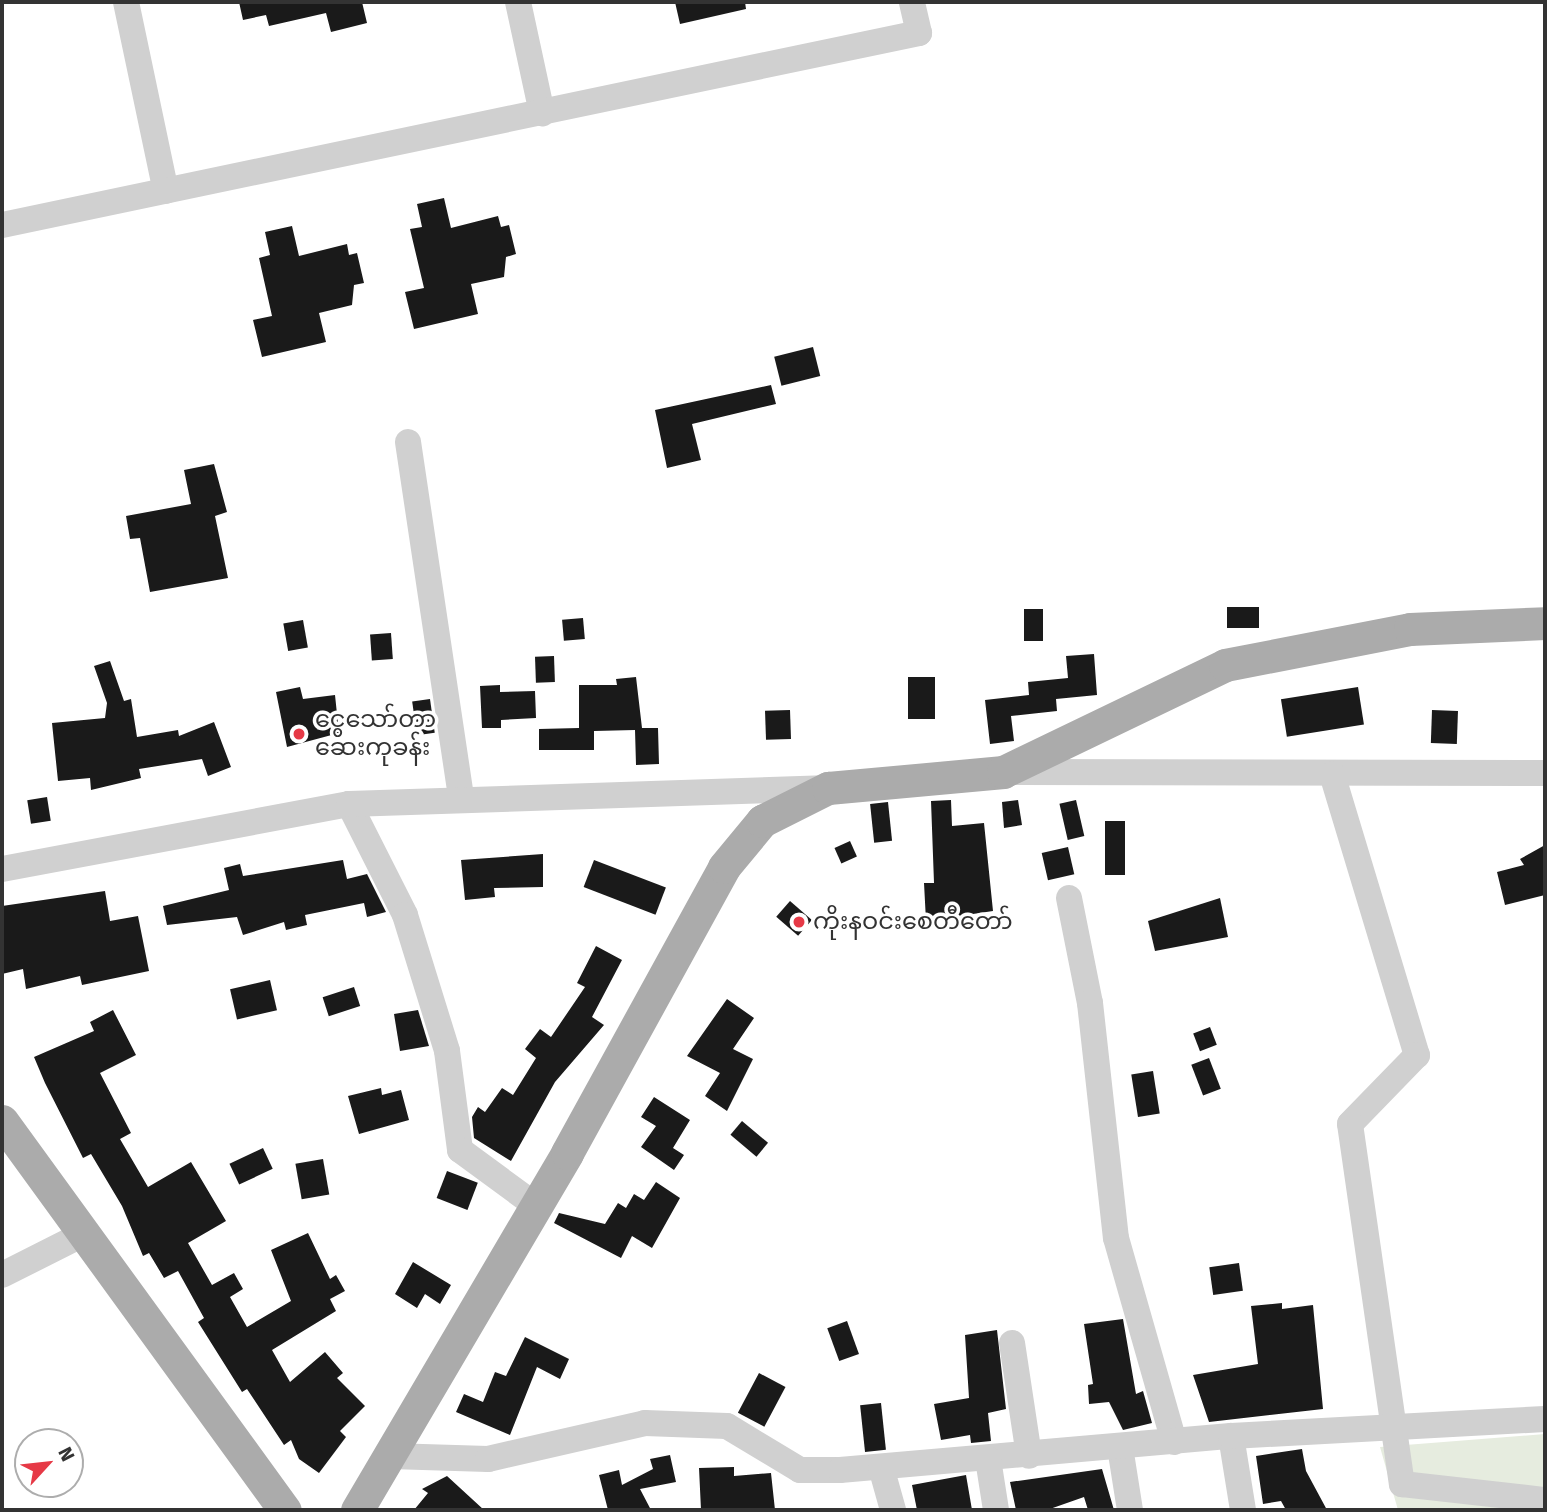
<!DOCTYPE html>
<meta charset="utf-8">
<style>
body{margin:0}
#map{position:relative;width:1547px;height:1512px;overflow:hidden;background:#fff;font-family:"Fira Sans","Noto Sans Myanmar",sans-serif}
div>[style]{position:absolute}
[style*='--x']{left:calc(var(--x)*1px);top:calc(var(--y)*1px);width:calc(var(--w)*1px);rotate:calc(var(--a)*1deg)}
.green>*{inset:0;background:#e6ecdf}
.building>*{inset:0;background:#1a1a1a;transform-origin:0 0}
.minor>*{height:26px;margin:-13px;padding:0 13px;transform-origin:13px;border-radius:13px;background:#d0d0d0}
.major>*{height:33px;margin:-16.5px;padding:0 16.5px;transform-origin:16.5px;border-radius:16.5px;background:#ababab}
.dots>*{width:19px;height:19px;translate:-50% -50%;box-sizing:border-box;border:4px solid #fff;border-radius:50%}
span{translate:-50% -50%;white-space:nowrap;text-align:center;line-height:1.15;-webkit-text-stroke:7px #fff;paint-order:stroke}
.poi-label{font-size:24px;color:#333}
.left{translate:0 -50%;text-align:left}
.frame{position:absolute;inset:0;border:4px solid #333;pointer-events:none}
.north{position:absolute;left:14px;top:1428px;width:70px;height:70px;box-sizing:border-box;background:#fff;border:2px solid #adadad;border-radius:50%;rotate:63deg;font-size:19px;font-weight:700;line-height:28px;text-align:center;color:#333}
.north::after{content:'';display:block;margin:auto;width:24px;height:32px;background:#e63946;clip-path:polygon(50% 0,100% 100%,50% 72%,0 100%)}
</style>
<div id="map">
<div class="green">
<div style="clip-path:polygon(1545px 1434px,1545px 1510px,1398px 1510px,1380px 1447px)"></div>
</div>
<div class="building">
<div style="clip-path:polygon(239px 2px,362px 2px,367px 23px,331px 32px,326px 13px,269px 26px,266px 15px,243px 20px)"></div>
<div style="clip-path:polygon(675px 2px,745px 2px,746px 9px,680px 24px)"></div>
<div style="clip-path:polygon(444px 198px,451px 228px,498px 216px,501px 227px,509px 225px,516px 254px,506px 257px,504px 277px,471px 284px,478px 314px,414px 329px,405px 292px,424px 288px,410px 229px,422px 227px,417px 204px)"></div>
<div style="clip-path:polygon(292px 226px,299px 256px,347px 244px,349px 255px,357px 253px,364px 283px,354px 285px,352px 305px,319px 313px,326px 342px,262px 357px,253px 320px,272px 316px,259px 258px,270px 255px,265px 232px)"></div>
<div style="left:813px;top:347px;width:30px;height:40px;rotate:76deg"></div>
<div style="clip-path:polygon(771px 385px,776px 404px,692px 424px,701px 460px,667px 468px,655px 410px)"></div>
<div style="clip-path:polygon(214px 464px,227px 512px,215px 516px,228px 578px,150px 592px,140px 538px,130px 539px,126px 516px,191px 504px,184px 470px)"></div>
<div style="left:1227px;top:607px;width:32px;height:21px"></div>
<div style="left:1024px;top:609px;width:19px;height:32px"></div>
<div style="left:583px;top:618px;width:21px;height:21px;rotate:85deg"></div>
<div style="left:303px;top:620px;width:28px;height:20px;rotate:80deg"></div>
<div style="left:391px;top:633px;width:26px;height:21px;rotate:86deg"></div>
<div style="clip-path:polygon(1094px 654px,1097px 695px,1056px 699px,1057px 711px,1011px 716px,1014px 741px,990px 744px,985px 700px,1029px 695px,1028px 682px,1068px 678px,1066px 656px)"></div>
<div style="left:554px;top:656px;width:26px;height:19px;rotate:88deg"></div>
<div style="clip-path:polygon(110px 661px,124px 701px,131px 699px,137px 737px,178px 730px,179px 736px,214px 722px,231px 767px,208px 776px,202px 759px,139px 769px,141px 778px,91px 790px,90px 778px,58px 781px,52px 723px,105px 718px,107px 703px,94px 666px)"></div>
<div style="clip-path:polygon(636px 677px,642px 728px,658px 728px,659px 764px,636px 765px,635px 730px,594px 731px,594px 750px,539px 750px,539px 729px,579px 728px,579px 685px,617px 685px,616px 679px)"></div>
<div style="left:908px;top:677px;width:27px;height:42px"></div>
<div style="clip-path:polygon(500px 685px,500px 692px,535px 691px,536px 718px,501px 720px,501px 728px,482px 728px,480px 686px)"></div>
<div style="clip-path:polygon(300px 687px,303px 699px,335px 695px,339px 733px,287px 747px,276px 692px)"></div>
<div style="left:1358px;top:687px;width:38px;height:78px;rotate:81deg"></div>
<div style="left:430px;top:699px;width:34px;height:18px;rotate:82deg"></div>
<div style="left:790px;top:710px;width:29px;height:25px;rotate:88deg"></div>
<div style="left:1432px;top:710px;width:26px;height:33px;rotate:2deg"></div>
<div style="left:47px;top:797px;width:24px;height:20px;rotate:81deg"></div>
<div style="clip-path:polygon(951px 800px,952px 826px,984px 823px,993px 911px,926px 921px,924px 883px,934px 883px,931px 801px)"></div>
<div style="clip-path:polygon(1018px 800px,1022px 825px,1004px 828px,1002px 802px)"></div>
<div style="left:1076px;top:800px;width:37px;height:17px;rotate:77deg"></div>
<div style="left:888px;top:802px;width:39px;height:18px;rotate:84deg"></div>
<div style="left:1105px;top:821px;width:20px;height:54px"></div>
<div style="left:850px;top:841px;width:17px;height:17px;rotate:66deg"></div>
<div style="clip-path:polygon(1545px 845px,1545px 895px,1505px 905px,1497px 872px,1524px 865px,1520px 859px)"></div>
<div style="left:1068px;top:847px;width:28px;height:27px;rotate:77deg"></div>
<div style="clip-path:polygon(543px 854px,543px 887px,494px 888px,495px 897px,465px 900px,461px 860px)"></div>
<div style="clip-path:polygon(343px 860px,347px 879px,367px 874px,386px 912px,367px 917px,364px 903px,305px 915px,307px 925px,286px 930px,284px 922px,243px 935px,237px 917px,167px 925px,163px 906px,229px 890px,224px 868px,240px 864px,243px 876px)"></div>
<div style="left:594px;top:860px;width:77px;height:29px;rotate:21deg"></div>
<div style="clip-path:polygon(105px 891px,110px 921px,138px 916px,149px 971px,82px 985px,80px 976px,26px 989px,23px 969px,2px 974px,2px 906px)"></div>
<div style="clip-path:polygon(1220px 898px,1228px 937px,1155px 951px,1148px 921px)"></div>
<div style="left:790px;top:901px;width:29px;height:21px;rotate:41deg"></div>
<div style="clip-path:polygon(596px 946px,622px 960px,592px 1017px,604px 1025px,555px 1082px,511px 1161px,474px 1138px,472px 1117px,478px 1107px,485px 1112px,502px 1088px,513px 1095px,536px 1058px,525px 1049px,540px 1029px,551px 1037px,585px 987px,577px 983px)"></div>
<div style="left:270px;top:980px;width:31px;height:41px;rotate:77deg"></div>
<div style="left:354px;top:987px;width:20px;height:33px;rotate:72deg"></div>
<div style="clip-path:polygon(727px 999px,754px 1018px,733px 1049px,753px 1059px,727px 1111px,705px 1096px,720px 1073px,687px 1056px)"></div>
<div style="clip-path:polygon(113px 1010px,136px 1055px,100px 1073px,131px 1133px,120px 1139px,148px 1187px,191px 1162px,226px 1221px,188px 1243px,212px 1285px,234px 1273px,243px 1289px,230px 1297px,247px 1327px,291px 1301px,271px 1250px,308px 1233px,330px 1279px,336px 1275px,345px 1291px,330px 1299px,336px 1311px,272px 1350px,290px 1382px,325px 1352px,343px 1373px,337px 1378px,365px 1406px,340px 1431px,346px 1437px,319px 1473px,299px 1459px,291px 1440px,284px 1445px,247px 1389px,242px 1392px,198px 1322px,204px 1318px,178px 1271px,164px 1278px,149px 1253px,143px 1256px,122px 1206px,91px 1154px,83px 1158px,45px 1083px,34px 1057px,94px 1031px,90px 1022px)"></div>
<div style="clip-path:polygon(418px 1010px,429px 1046px,400px 1051px,394px 1014px)"></div>
<div style="left:1210px;top:1027px;width:19px;height:18px;rotate:69deg"></div>
<div style="left:1209px;top:1058px;width:33px;height:19px;rotate:69deg"></div>
<div style="left:1153px;top:1071px;width:43px;height:22px;rotate:81deg"></div>
<div style="clip-path:polygon(381px 1088px,382px 1095px,401px 1090px,409px 1120px,359px 1134px,348px 1096px)"></div>
<div style="clip-path:polygon(654px 1097px,690px 1120px,673px 1148px,684px 1155px,674px 1170px,641px 1147px,656px 1126px,641px 1117px)"></div>
<div style="left:742px;top:1121px;width:34px;height:18px;rotate:40deg"></div>
<div style="left:263px;top:1148px;width:23px;height:37px;rotate:65deg"></div>
<div style="left:323px;top:1159px;width:36px;height:28px;rotate:80deg"></div>
<div style="left:447px;top:1171px;width:33px;height:29px;rotate:21deg"></div>
<div style="clip-path:polygon(656px 1182px,680px 1198px,652px 1248px,632px 1236px,621px 1258px,554px 1223px,559px 1213px,605px 1224px,618px 1203px,626px 1208px,634px 1194px,644px 1200px)"></div>
<div style="clip-path:polygon(413px 1262px,451px 1285px,440px 1304px,425px 1294px,417px 1308px,395px 1294px)"></div>
<div style="left:1239px;top:1263px;width:28px;height:30px;rotate:82deg"></div>
<div style="clip-path:polygon(1282px 1303px,1282px 1309px,1313px 1305px,1323px 1409px,1209px 1422px,1193px 1375px,1258px 1364px,1251px 1306px)"></div>
<div style="clip-path:polygon(1123px 1319px,1136px 1394px,1143px 1391px,1152px 1423px,1123px 1430px,1109px 1402px,1089px 1404px,1088px 1385px,1093px 1384px,1084px 1324px)"></div>
<div style="left:847px;top:1321px;width:35px;height:21px;rotate:70deg"></div>
<div style="clip-path:polygon(997px 1330px,1006px 1409px,988px 1413px,991px 1441px,971px 1443px,970px 1435px,941px 1440px,934px 1404px,969px 1398px,965px 1335px)"></div>
<div style="clip-path:polygon(525px 1337px,569px 1359px,560px 1379px,537px 1367px,510px 1435px,456px 1412px,464px 1394px,483px 1402px,495px 1372px,506px 1376px)"></div>
<div style="left:759px;top:1373px;width:30px;height:45px;rotate:28deg"></div>
<div style="left:881px;top:1403px;width:47px;height:21px;rotate:84deg"></div>
<div style="clip-path:polygon(1302px 1449px,1306px 1471px,1327px 1510px,1286px 1510px,1281px 1501px,1263px 1504px,1256px 1456px)"></div>
<div style="clip-path:polygon(670px 1455px,676px 1482px,640px 1489px,651px 1510px,608px 1510px,599px 1475px,619px 1470px,622px 1485px,653px 1469px,650px 1459px)"></div>
<div style="clip-path:polygon(734px 1467px,734px 1476px,771px 1473px,775px 1510px,701px 1510px,699px 1468px)"></div>
<div style="clip-path:polygon(1102px 1469px,1114px 1510px,1088px 1510px,1084px 1497px,1047px 1510px,1016px 1510px,1010px 1482px)"></div>
<div style="clip-path:polygon(966px 1475px,972px 1510px,917px 1510px,912px 1485px)"></div>
<div style="clip-path:polygon(447px 1476px,484px 1510px,414px 1510px,428px 1493px,422px 1489px)"></div>
</div>
<div class="minor">
<div style="--x:126;--y:2;--w:193;--a:78.1"></div>
<div style="--x:518;--y:2;--w:114;--a:77.8"></div>
<div style="--x:2;--y:225;--w:937;--a:-11.83"></div>
<div style="--x:919;--y:33;--w:32;--a:-103"></div>
<div style="--x:408;--y:442;--w:359;--a:81.5"></div>
<div style="--x:1005;--y:772;--w:540;--a:0.11"></div>
<div style="--x:1332;--y:774;--w:294;--a:73.2"></div>
<div style="--x:1417;--y:1055;--w:96;--a:134.2"></div>
<div style="--x:1350;--y:1124;--w:364;--a:81.8"></div>
<div style="--x:1402;--y:1484;--w:144;--a:6.4"></div>
<div style="--x:349;--y:804;--w:124;--a:63.2"></div>
<div style="--x:405;--y:915;--w:142;--a:72.8"></div>
<div style="--x:447;--y:1051;--w:100;--a:82.5"></div>
<div style="--x:460;--y:1150;--w:93;--a:36.3"></div>
<div style="--x:2;--y:869;--w:353;--a:-10.6"></div>
<div style="--x:349;--y:804;--w:474;--a:-1.9"></div>
<div style="--x:1069;--y:898;--w:107;--a:78.7"></div>
<div style="--x:1090;--y:1003;--w:236;--a:83.7"></div>
<div style="--x:1116;--y:1238;--w:212;--a:74.1"></div>
<div style="--x:2;--y:1275;--w:93;--a:-26.8"></div>
<div style="--x:1012;--y:1343;--w:114;--a:81.4"></div>
<div style="--x:1231;--y:1436;--w:75;--a:80.8"></div>
<div style="--x:1120;--y:1447;--w:64;--a:81"></div>
<div style="--x:390;--y:1456;--w:98;--a:1.8"></div>
<div style="--x:488;--y:1459;--w:161;--a:-12.9"></div>
<div style="--x:645;--y:1423;--w:82;--a:2.1"></div>
<div style="--x:727;--y:1426;--w:85;--a:31.1"></div>
<div style="--x:800;--y:1470;--w:40;--a:0"></div>
<div style="--x:840;--y:1470;--w:392;--a:-5"></div>
<div style="--x:1231;--y:1436;--w:314;--a:-3.1"></div>
<div style="--x:988;--y:1459;--w:52;--a:81.1"></div>
<div style="--x:881;--y:1467;--w:45;--a:74.4"></div>
</div>
<div class="major">
<div style="--x:2;--y:1121;--w:481;--a:54"></div>
<div style="--x:357;--y:1510;--w:414;--a:-59.5"></div>
<div style="--x:567;--y:1153;--w:326;--a:-61.2"></div>
<div style="--x:724;--y:867;--w:60;--a:-50.4"></div>
<div style="--x:762;--y:821;--w:74;--a:-26.6"></div>
<div style="--x:828;--y:788;--w:176;--a:-5.2"></div>
<div style="--x:1003;--y:772;--w:246;--a:-25.7"></div>
<div style="--x:1225;--y:665;--w:188;--a:-11"></div>
<div style="--x:1410;--y:629;--w:135;--a:-2.5"></div>
</div>
<div class="dots">
<div style="left:299px;top:734px;background:#e63946"></div>
<div style="left:799px;top:922px;background:#e63946"></div>
</div>
<div class="poi-label">
<span class="left" style="left:315px;top:734px">ငွေသော်တာ<br>ဆေးကုခန်း</span>
<span class="left" style="left:813px;top:922px">ကိုးနဝင်းစေတီတော်</span>
</div>
<div class="frame"></div>
<div class="north">N</div>
</div>
